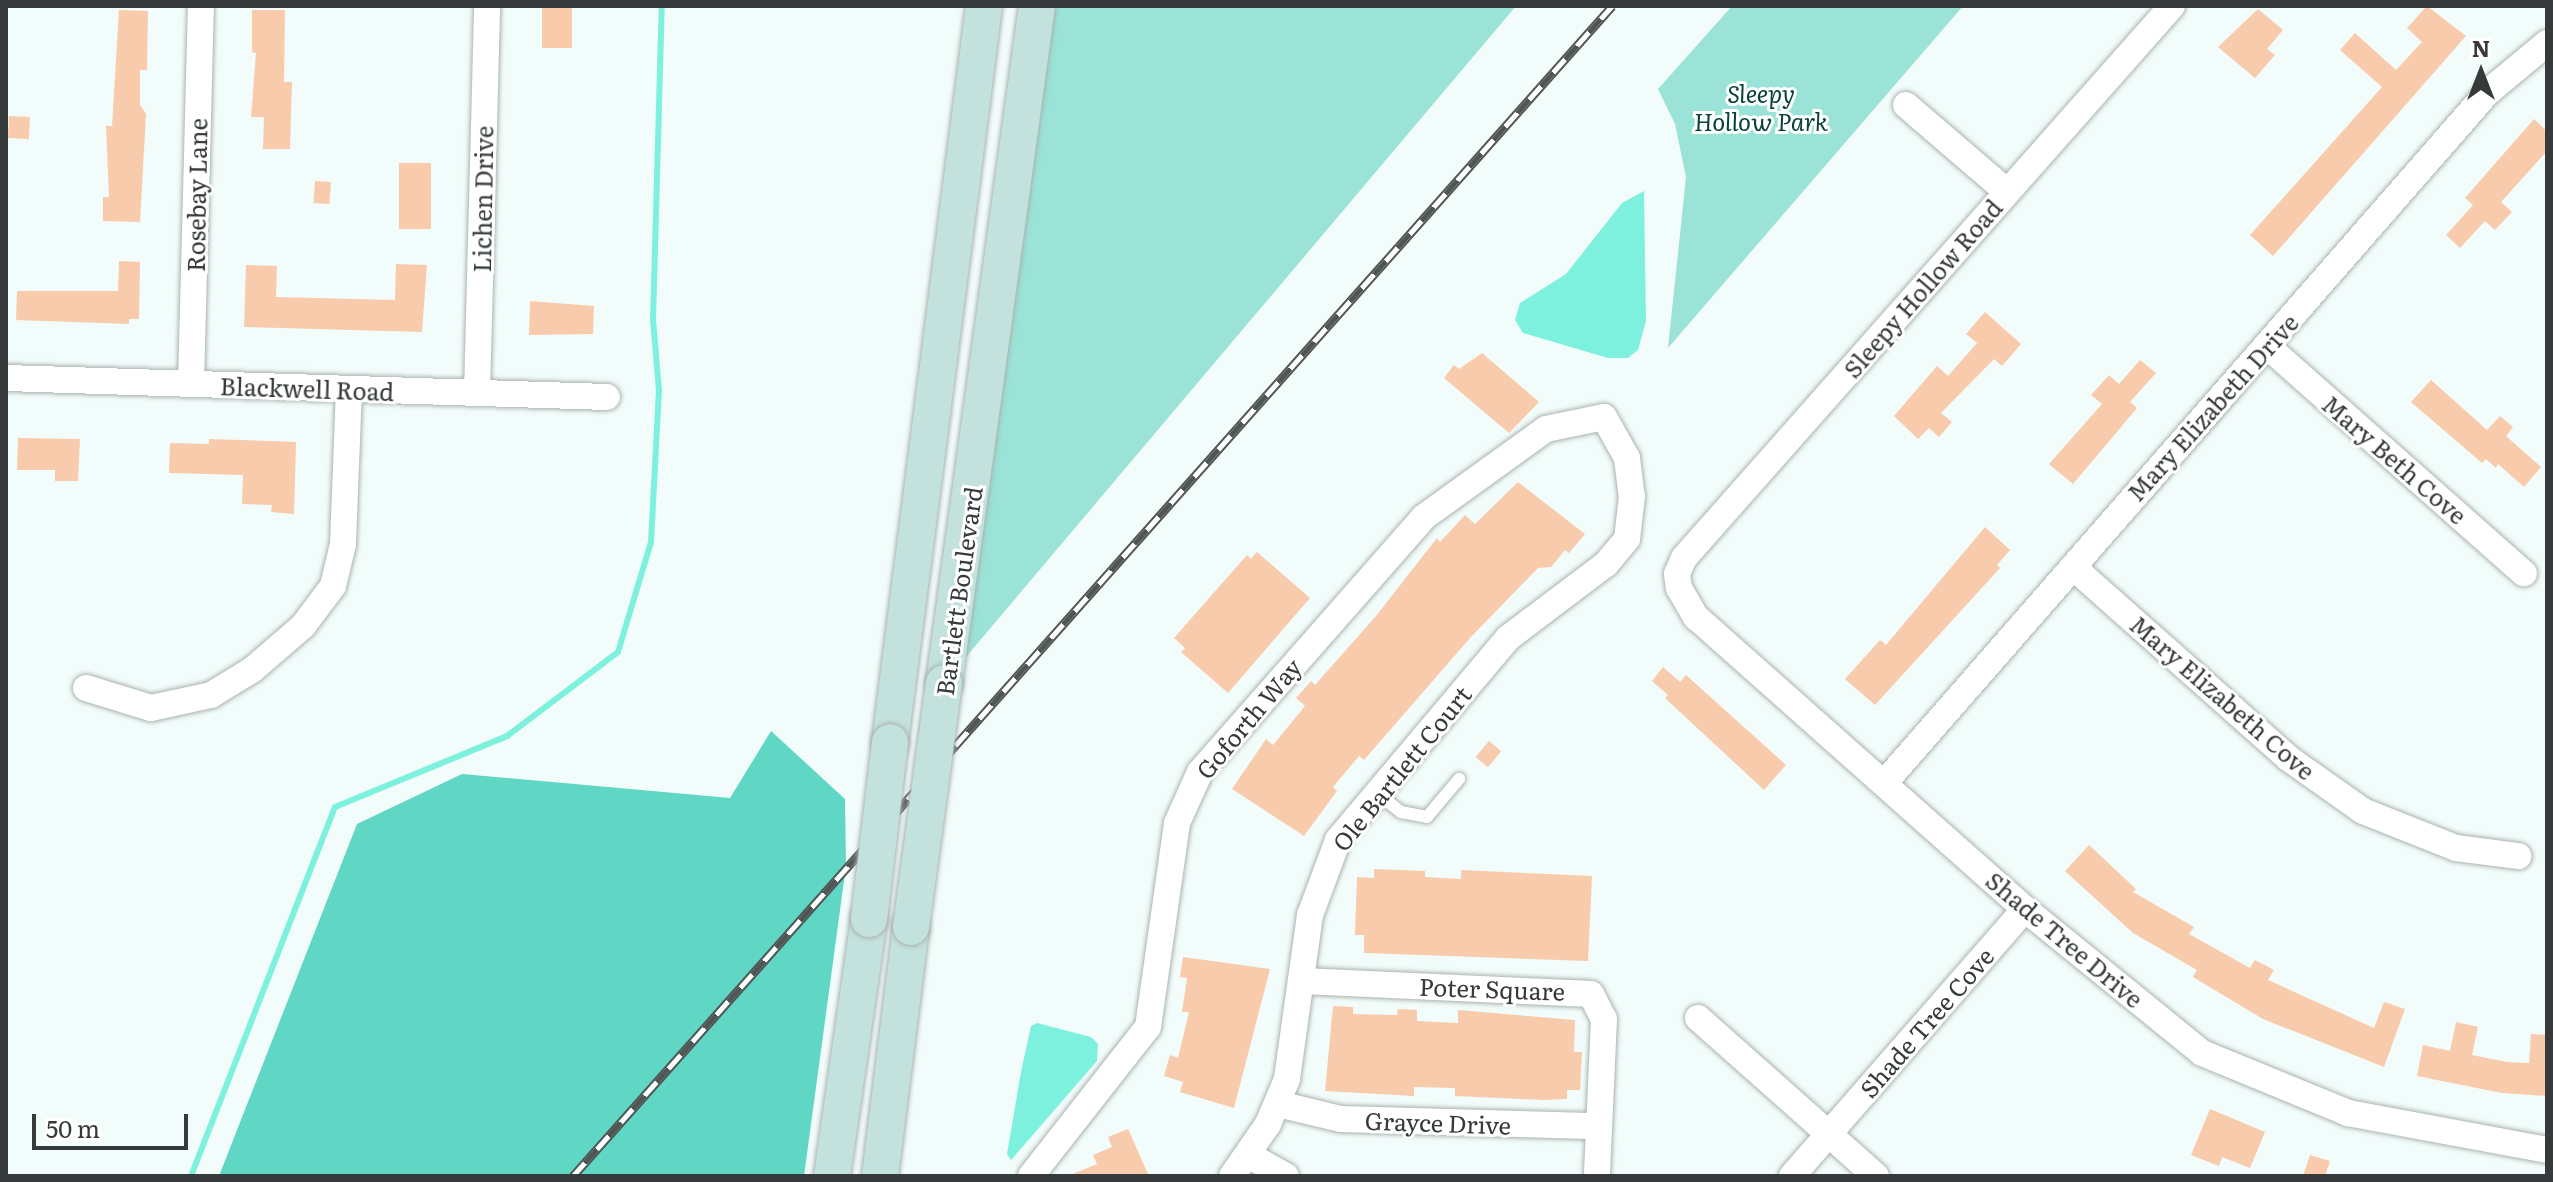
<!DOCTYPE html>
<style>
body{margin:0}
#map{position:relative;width:2553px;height:1182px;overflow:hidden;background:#f2fcfa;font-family:Literata,serif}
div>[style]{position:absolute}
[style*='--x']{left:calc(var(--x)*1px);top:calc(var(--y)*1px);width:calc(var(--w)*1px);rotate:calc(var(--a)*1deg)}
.green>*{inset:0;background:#9ae3d6}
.forest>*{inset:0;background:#60d6c4}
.water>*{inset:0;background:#7df1de}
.stream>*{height:6px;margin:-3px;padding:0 3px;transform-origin:3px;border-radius:3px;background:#7df1de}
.building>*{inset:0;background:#f8cbac;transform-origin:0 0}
.roads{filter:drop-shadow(0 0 2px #aab3b1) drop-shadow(0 0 2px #aab3b1)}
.lane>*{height:12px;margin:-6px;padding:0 6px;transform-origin:6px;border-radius:6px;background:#fff}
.street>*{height:26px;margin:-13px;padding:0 13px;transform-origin:13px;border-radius:13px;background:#fff}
.secondary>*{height:36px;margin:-18px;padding:0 18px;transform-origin:18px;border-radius:18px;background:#c3e2dd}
.rail>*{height:9px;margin-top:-4.5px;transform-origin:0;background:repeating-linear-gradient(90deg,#fff 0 18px,#515655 0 36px);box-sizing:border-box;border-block:2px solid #515655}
.bridges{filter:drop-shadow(0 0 2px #aab3b1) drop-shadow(0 0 2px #aab3b1)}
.secondary-bridge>*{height:36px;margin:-18px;padding:0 18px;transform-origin:18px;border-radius:18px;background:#c3e2dd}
span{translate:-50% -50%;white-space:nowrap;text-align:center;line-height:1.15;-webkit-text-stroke:6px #fff;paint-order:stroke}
.park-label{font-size:24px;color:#0b423b;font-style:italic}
.street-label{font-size:24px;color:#363a3a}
.frame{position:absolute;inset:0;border:8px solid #363a3a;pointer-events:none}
.north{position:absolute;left:2441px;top:32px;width:80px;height:80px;-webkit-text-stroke:6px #fff;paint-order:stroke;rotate:0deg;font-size:22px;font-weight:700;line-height:32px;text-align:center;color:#363a3a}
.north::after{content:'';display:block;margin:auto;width:28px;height:36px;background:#363a3a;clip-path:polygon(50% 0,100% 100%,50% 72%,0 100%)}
.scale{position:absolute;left:32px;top:1114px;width:156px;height:36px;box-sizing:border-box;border:4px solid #363a3a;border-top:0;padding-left:10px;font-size:24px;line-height:28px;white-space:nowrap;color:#363a3a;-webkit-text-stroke:6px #fff;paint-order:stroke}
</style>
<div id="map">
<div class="green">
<div style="clip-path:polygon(1037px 6px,1516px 6px,944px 683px)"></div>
<div style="clip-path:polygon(1732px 6px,1963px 6px,1668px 348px,1686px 177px,1675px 124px,1658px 89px)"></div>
</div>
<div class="forest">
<div style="clip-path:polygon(771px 731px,845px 799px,846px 866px,804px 1176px,219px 1176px,357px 824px,462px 774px,730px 798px)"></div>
</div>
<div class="water">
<div style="clip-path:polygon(1644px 191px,1646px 321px,1638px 350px,1628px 358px,1608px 358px,1523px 333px,1515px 320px,1520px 303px,1566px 274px,1622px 203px)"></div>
<div style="clip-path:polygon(1037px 1023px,1091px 1037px,1098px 1044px,1097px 1061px,1011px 1160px,1007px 1154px,1021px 1072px,1031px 1026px)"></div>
</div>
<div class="stream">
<div style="--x:191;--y:1176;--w:396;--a:-68.7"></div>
<div style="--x:335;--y:807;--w:186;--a:-22.4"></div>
<div style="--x:507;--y:736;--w:139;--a:-37.1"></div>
<div style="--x:618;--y:652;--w:115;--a:-73.3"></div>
<div style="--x:651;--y:542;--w:151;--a:-87"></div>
<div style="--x:659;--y:391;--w:71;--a:-94.8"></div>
<div style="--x:653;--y:320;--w:314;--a:-88.4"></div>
</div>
<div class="building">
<div style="left:542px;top:6px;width:30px;height:42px"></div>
<div style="clip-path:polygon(2427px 6px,2466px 36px,2273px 256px,2250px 235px,2382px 87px,2340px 50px,2355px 33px,2396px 70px,2422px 42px,2407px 28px)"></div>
<div style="clip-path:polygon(2258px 9px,2283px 30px,2267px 49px,2275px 55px,2255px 78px,2218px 47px)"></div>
<div style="clip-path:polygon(119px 10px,148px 11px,147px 70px,140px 70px,140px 105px,146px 114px,140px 222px,103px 221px,103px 197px,109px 197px,106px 126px,112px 126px)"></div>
<div style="clip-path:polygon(252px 10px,285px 10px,284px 82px,292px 82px,290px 149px,263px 149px,264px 117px,251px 117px,256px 53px,252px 52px)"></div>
<div style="left:9px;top:116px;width:21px;height:22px;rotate:3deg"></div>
<div style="clip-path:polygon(2534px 119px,2547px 131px,2547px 151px,2501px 202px,2512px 212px,2495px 230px,2485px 221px,2460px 248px,2446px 235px,2473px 205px,2465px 198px)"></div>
<div style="left:399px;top:163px;width:32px;height:66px"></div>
<div style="left:315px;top:181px;width:16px;height:22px;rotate:4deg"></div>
<div style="clip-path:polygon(119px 261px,140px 262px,139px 319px,129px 319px,129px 324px,16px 320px,17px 291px,118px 291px)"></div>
<div style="clip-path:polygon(396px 264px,427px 265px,422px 332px,244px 327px,246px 265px,277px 266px,276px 297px,395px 300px)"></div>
<div style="clip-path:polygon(530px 301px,594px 306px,593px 334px,529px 335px)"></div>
<div style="clip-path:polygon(1985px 312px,2021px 344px,2002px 366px,1994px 359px,1941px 413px,1952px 422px,1939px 437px,1929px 428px,1918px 439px,1894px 416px,1937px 366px,1948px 376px,1977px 343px,1966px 334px)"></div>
<div style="clip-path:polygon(1482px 353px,1539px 402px,1509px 433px,1444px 378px,1454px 365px,1459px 369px)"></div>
<div style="clip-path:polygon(2140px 360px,2156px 373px,2130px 402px,2137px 408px,2073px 484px,2049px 464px,2102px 404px,2091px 395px,2109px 375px,2119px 384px)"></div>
<div style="clip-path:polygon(2431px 380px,2487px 430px,2500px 416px,2513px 427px,2506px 436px,2541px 467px,2524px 487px,2498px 464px,2496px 468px,2486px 459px,2482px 463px,2411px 402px)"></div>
<div style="clip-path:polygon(18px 438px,80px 439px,78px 481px,55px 481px,55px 470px,17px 470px)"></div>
<div style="clip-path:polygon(209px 439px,296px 442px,294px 514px,271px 512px,272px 505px,242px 504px,243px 475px,169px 473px,170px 443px,209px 444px)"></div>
<div style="clip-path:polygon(1518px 482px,1585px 534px,1569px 553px,1565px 550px,1551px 567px,1538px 568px,1470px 638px,1364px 760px,1359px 756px,1333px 787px,1337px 791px,1304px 836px,1232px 789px,1266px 739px,1273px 745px,1305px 706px,1296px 698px,1311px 681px,1315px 685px,1376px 616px,1437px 538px,1440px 542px,1465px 515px,1475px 524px)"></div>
<div style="clip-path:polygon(1985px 527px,2010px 550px,1997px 565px,2000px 568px,1875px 705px,1845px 679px,1880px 640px,1886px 645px)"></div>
<div style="clip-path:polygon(1257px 552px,1310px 598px,1228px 693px,1181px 652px,1185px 648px,1174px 638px,1247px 555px,1251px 559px)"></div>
<div style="clip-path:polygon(1663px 667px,1680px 682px,1686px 675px,1786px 765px,1764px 790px,1665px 698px,1668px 695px,1652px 681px)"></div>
<div style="left:1489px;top:741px;width:16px;height:21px;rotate:40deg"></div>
<div style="clip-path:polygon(2089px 845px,2136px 889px,2133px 892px,2194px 927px,2189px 934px,2250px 968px,2255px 960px,2274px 970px,2268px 980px,2374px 1028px,2384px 1002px,2405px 1009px,2384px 1067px,2263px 1019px,2193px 977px,2197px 970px,2133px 933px,2065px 871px)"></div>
<div style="clip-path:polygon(1374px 869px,1425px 871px,1425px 877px,1461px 879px,1461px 870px,1592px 876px,1588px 961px,1364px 953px,1364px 935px,1355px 935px,1357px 877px,1374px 878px)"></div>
<div style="clip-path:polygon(1183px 957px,1270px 969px,1234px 1108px,1180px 1092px,1183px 1082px,1164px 1076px,1170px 1055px,1178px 1058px,1189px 1012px,1182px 1012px,1187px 978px,1180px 977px)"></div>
<div style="clip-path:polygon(1333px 1006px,1353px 1007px,1353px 1014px,1397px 1015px,1398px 1009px,1417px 1010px,1417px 1021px,1458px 1023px,1458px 1010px,1575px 1020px,1574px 1052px,1582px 1052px,1580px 1090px,1567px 1090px,1567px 1099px,1544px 1100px,1455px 1096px,1455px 1088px,1414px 1087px,1414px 1096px,1325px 1091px)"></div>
<div style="clip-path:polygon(2456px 1022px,2478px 1027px,2472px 1055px,2507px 1062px,2529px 1063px,2531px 1034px,2547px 1035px,2547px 1096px,2502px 1093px,2417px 1076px,2423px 1045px,2450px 1051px)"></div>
<div style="clip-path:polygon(2210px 1109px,2265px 1132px,2250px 1168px,2222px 1157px,2219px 1166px,2191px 1155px)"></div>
<div style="clip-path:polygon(1128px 1129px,1149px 1176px,1068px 1176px,1097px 1164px,1093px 1155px,1112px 1147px,1108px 1137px)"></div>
<div style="clip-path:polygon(2310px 1155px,2330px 1161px,2325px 1176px,2303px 1176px)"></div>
</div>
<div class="roads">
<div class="lane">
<div style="--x:1376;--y:792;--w:32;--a:39"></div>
<div style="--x:1401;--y:812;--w:26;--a:11"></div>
<div style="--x:1427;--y:817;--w:50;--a:-49.9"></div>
</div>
<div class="street">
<div style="--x:2172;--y:6;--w:737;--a:131.48"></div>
<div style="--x:1684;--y:558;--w:17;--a:114"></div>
<div style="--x:1677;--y:574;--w:14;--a:82"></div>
<div style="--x:1679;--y:588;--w:34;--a:60"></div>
<div style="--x:1696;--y:617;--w:440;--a:41.6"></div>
<div style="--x:2025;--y:909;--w:228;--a:39.1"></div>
<div style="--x:2202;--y:1053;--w:158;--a:22.3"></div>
<div style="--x:2348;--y:1113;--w:202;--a:10.5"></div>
<div style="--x:1906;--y:105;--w:133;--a:40.7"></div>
<div style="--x:2267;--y:346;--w:343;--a:41.5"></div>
<div style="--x:6;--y:378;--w:601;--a:1.81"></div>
<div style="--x:191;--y:384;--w:378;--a:-88.5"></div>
<div style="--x:477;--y:393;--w:387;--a:-88.5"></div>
<div style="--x:2073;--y:567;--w:288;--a:41.6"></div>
<div style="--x:2288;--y:758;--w:92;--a:35.2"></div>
<div style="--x:2363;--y:811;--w:100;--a:21.7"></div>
<div style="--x:2456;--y:848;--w:63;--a:7.4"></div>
<div style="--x:86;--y:688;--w:68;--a:17.1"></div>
<div style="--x:151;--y:708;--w:61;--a:-12.2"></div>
<div style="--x:211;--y:695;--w:48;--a:-31.4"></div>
<div style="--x:252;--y:670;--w:67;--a:-40.8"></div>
<div style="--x:303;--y:626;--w:50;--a:-53.1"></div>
<div style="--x:333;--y:586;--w:43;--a:-76.6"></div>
<div style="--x:343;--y:544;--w:155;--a:-87.8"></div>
<div style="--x:1886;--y:781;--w:914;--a:-48.86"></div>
<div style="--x:2487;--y:93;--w:78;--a:-39.8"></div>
<div style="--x:1302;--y:981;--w:289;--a:2.6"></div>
<div style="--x:1591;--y:994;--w:28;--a:63"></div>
<div style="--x:1604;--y:1019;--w:157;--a:92.6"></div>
<div style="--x:1698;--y:1018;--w:238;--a:41.6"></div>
<div style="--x:1278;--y:1104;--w:65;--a:13.4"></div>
<div style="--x:1341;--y:1119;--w:258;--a:1.6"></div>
<div style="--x:1248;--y:1155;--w:43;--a:28.9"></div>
<div style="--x:1031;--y:1176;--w:189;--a:-51.9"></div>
<div style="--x:1148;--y:1027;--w:206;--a:-81.9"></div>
<div style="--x:1177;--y:823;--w:56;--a:-65.7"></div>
<div style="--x:1200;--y:772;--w:339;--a:-48.7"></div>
<div style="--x:1424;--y:517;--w:150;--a:-35.8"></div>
<div style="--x:1546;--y:429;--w:59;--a:-11.7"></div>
<div style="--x:1604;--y:417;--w:47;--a:60.7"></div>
<div style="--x:1627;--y:458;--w:38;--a:83"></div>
<div style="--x:1632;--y:496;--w:43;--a:96.6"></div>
<div style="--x:1627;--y:539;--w:33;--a:130"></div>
<div style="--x:1606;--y:564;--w:123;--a:142.9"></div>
<div style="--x:1508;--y:638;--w:264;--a:130.1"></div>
<div style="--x:1338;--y:840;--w:80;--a:110.5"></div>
<div style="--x:1310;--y:915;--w:166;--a:98"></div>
<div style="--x:1287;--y:1079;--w:49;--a:112.9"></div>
<div style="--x:1268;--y:1124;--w:63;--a:124.7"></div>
<div style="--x:1792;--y:1176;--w:354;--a:-48.9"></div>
</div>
<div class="secondary">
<div style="--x:944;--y:683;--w:683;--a:-82.18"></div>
<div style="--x:890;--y:742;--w:742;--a:-82.72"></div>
<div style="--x:832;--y:1176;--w:260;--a:-81.8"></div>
<div style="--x:880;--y:1176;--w:251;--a:-82.9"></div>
</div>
</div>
<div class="rail">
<div style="--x:573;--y:1176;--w:1565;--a:-48.39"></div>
</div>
<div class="bridges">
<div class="secondary-bridge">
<div style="--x:869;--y:919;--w:178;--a:-83.2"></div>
<div style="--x:911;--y:927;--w:246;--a:-82.3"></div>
</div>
</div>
<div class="park-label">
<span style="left:1761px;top:107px">Sleepy<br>Hollow Park</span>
</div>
<div class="street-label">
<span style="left:196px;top:195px;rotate:-89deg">Rosebay Lane</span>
<span style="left:482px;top:199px;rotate:-89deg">Lichen Drive</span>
<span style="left:1922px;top:288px;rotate:-49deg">Sleepy Hollow Road</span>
<span style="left:307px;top:388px;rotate:2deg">Blackwell Road</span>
<span style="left:2212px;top:407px;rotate:-48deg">Mary Elizabeth Drive</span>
<span style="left:2395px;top:459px;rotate:41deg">Mary Beth Cove</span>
<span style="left:958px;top:591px;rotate:-82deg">Bartlett Boulevard</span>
<span style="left:2223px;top:697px;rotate:41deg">Mary Elizabeth Cove</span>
<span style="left:1248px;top:718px;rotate:-50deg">Goforth Way</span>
<span style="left:1401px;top:768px;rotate:-51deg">Ole Bartlett Court</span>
<span style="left:2065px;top:939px;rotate:40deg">Shade Tree Drive</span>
<span style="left:1492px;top:988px;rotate:2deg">Poter Square</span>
<span style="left:1926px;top:1022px;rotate:-49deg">Shade Tree Cove</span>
<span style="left:1438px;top:1122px;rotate:2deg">Grayce Drive</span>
</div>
<div class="frame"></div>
<div class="north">N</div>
<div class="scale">50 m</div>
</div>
